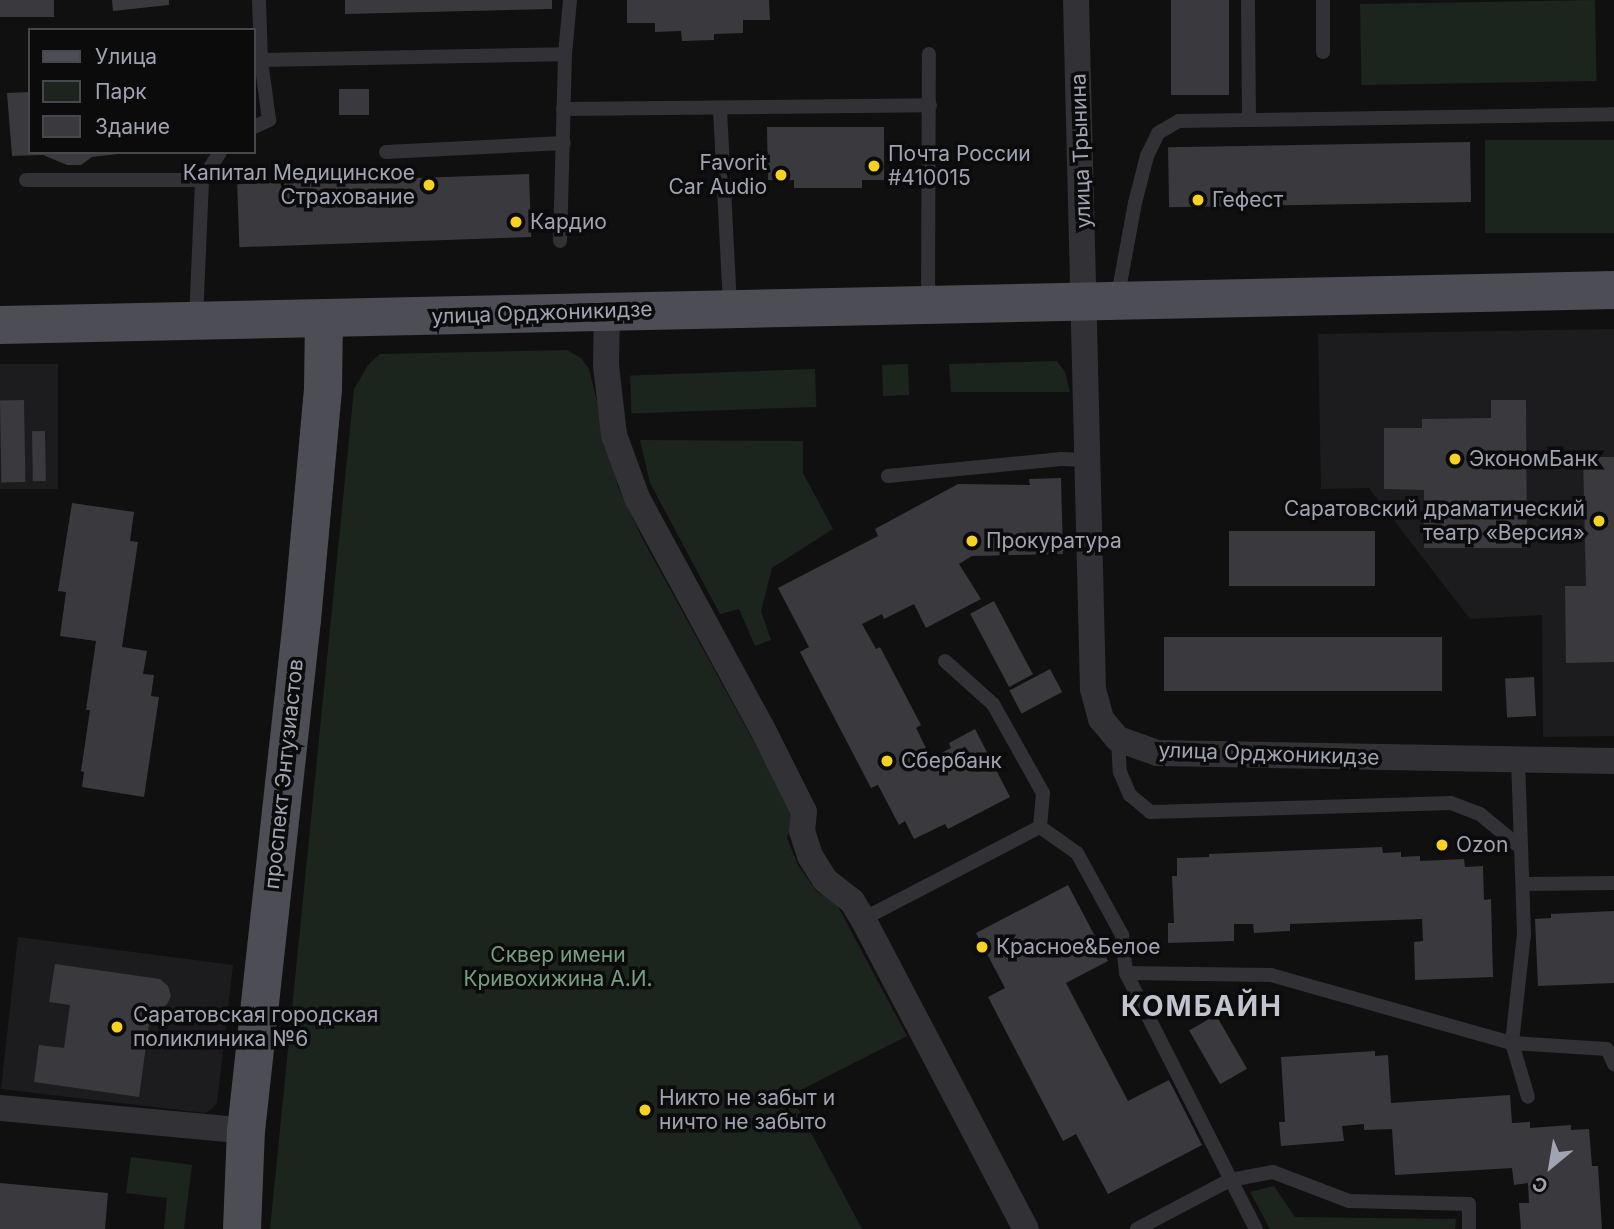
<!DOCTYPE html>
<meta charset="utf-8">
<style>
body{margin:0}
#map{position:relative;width:1614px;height:1229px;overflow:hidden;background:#101011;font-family:Inter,sans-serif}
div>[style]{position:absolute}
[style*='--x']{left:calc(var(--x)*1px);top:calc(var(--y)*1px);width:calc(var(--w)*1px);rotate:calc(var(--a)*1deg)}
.built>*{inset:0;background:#1c1c1e;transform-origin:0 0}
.green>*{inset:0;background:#1c241e;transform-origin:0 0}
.building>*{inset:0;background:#3a3a3e;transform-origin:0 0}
.service>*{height:14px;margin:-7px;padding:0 7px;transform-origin:7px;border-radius:7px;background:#313136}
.minor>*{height:26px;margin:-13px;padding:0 13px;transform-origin:13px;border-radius:13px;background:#313136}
.primary>*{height:38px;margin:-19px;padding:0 19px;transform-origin:19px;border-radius:19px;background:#4d4d55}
.dots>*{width:19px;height:19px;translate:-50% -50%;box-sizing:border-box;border:4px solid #0b0b0c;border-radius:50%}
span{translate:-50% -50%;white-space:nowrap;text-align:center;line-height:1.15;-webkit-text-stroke:7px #0b0b0c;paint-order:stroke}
.street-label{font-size:21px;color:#a0a3b2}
.poi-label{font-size:21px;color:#a0a3b2}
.left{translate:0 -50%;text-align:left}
.right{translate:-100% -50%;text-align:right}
.park-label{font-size:21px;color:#769e80}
.district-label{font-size:28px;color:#c1c3ce;font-weight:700;letter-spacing:2px}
.legend{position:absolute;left:28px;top:28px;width:228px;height:126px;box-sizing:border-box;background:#0b0b0c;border:2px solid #47484e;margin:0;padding:9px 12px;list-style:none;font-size:21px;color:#a0a3b2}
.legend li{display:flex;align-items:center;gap:14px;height:35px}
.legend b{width:35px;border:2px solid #47484e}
.north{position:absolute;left:1516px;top:1131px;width:70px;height:70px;-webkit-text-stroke:5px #0b0b0c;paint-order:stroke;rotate:210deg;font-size:19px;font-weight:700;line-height:28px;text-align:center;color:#a0a3b2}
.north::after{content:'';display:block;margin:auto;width:24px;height:32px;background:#a0a3b2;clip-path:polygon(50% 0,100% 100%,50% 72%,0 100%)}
</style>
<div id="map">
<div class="built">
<div style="clip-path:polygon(1614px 329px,1614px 736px,1543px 737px,1542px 615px,1470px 619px,1369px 488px,1321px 489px,1318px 334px)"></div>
<div style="left:58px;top:364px;width:125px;height:58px;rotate:90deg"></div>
<div style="clip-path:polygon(18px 937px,233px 965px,217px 1103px,212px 1109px,205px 1113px,1px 1089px)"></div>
</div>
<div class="green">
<div style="left:1595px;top:0;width:81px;height:235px;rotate:89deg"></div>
<div style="left:1614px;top:140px;width:93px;height:129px;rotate:90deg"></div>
<div style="clip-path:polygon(567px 350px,581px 358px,589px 369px,618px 487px,642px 538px,794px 815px,787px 838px,798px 865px,816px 891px,835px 901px,907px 1036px,791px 1095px,862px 1229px,270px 1229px,354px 389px,368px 365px,380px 354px)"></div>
<div style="clip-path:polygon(1057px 361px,1065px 372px,1070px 392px,951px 392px,949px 364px)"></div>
<div style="left:908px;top:364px;width:31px;height:26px;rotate:88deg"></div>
<div style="left:815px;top:369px;width:38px;height:185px;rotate:88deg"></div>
<div style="clip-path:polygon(640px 440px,803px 441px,803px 473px,833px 529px,772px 568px,761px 611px,771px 640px,755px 646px,739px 609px,720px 614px,650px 483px)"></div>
<div style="clip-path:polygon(131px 1157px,192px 1165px,184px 1229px,164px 1229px,167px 1198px,126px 1193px)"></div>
<div style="clip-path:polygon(1274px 1186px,1295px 1217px,1456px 1219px,1455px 1229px,1270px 1229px,1250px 1192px)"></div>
</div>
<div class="building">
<div style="left:0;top:0;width:54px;height:17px"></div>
<div style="clip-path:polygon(112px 0,169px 0,169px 5px,113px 11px)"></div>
<div style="clip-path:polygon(345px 0,552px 0,552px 9px,345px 14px)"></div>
<div style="clip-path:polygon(627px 0,769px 0,770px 20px,743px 20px,743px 33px,714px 34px,714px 40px,682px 41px,681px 31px,655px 32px,655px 23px,627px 23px)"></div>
<div style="left:1171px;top:0;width:58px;height:95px"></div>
<div style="left:339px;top:89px;width:30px;height:26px"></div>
<div style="clip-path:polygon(30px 92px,30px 152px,118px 154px,92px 157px,81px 165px,67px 165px,43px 155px,12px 156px,7px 93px)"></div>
<div style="clip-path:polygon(767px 127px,884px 127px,884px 180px,862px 180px,862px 188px,794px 188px,794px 180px,768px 180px)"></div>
<div style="left:1470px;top:142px;width:60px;height:302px;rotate:89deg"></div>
<div style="left:529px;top:174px;width:63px;height:292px;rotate:88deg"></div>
<div style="left:24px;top:400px;width:82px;height:24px;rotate:89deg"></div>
<div style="clip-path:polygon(1491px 400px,1526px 400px,1527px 548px,1424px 548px,1424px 490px,1384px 489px,1384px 428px,1422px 428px,1422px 419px,1491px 418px)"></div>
<div style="left:45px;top:431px;width:50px;height:13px;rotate:89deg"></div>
<div style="clip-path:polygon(1583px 457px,1614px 457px,1614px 662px,1566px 663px,1565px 586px,1586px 586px)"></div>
<div style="clip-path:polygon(1061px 478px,1063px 554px,972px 556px,959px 564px,981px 599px,926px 628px,914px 604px,884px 619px,882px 614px,862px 624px,876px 649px,880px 647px,921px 725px,916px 728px,931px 758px,951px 748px,949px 743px,975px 729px,1010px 797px,948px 829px,945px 824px,914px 839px,905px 821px,899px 825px,878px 785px,871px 788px,800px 652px,809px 647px,778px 588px,878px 536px,875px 529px,958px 484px,1030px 485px,1029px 479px)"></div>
<div style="clip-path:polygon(72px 503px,134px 512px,130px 541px,138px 542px,122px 647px,147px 651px,143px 674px,154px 675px,151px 696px,159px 697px,144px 797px,82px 787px,84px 772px,81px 771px,90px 710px,86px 710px,96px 641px,60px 636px,66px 592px,58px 591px)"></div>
<div style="left:1229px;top:531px;width:146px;height:55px"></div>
<div style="left:994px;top:601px;width:83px;height:27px;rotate:62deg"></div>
<div style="left:1164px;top:637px;width:278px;height:54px"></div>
<div style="left:1050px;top:669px;width:26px;height:46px;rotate:62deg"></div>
<div style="left:1534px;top:677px;width:39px;height:29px;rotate:87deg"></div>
<div style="clip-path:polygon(1382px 847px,1383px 853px,1401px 852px,1401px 857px,1420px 856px,1420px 861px,1464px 859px,1465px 867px,1483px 866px,1484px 900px,1491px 899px,1493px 977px,1415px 980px,1414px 942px,1423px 941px,1422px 919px,1290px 924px,1290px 931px,1254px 933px,1253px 924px,1234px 924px,1234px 941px,1168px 943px,1168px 923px,1174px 923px,1172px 876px,1177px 876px,1177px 858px,1209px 857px,1209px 854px)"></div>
<div style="clip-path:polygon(1068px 885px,1108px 961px,1066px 983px,1128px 1101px,1169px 1080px,1202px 1145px,1108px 1194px,1076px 1134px,1063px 1141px,988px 997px,1005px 988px,976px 933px)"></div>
<div style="clip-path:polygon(1614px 911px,1614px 983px,1538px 986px,1535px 919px,1551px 918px,1551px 914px)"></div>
<div style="clip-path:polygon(55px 964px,160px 979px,168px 986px,171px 996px,167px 1004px,160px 1010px,151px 1009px,139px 1097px,34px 1082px,39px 1045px,64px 1048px,70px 1005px,49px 1002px)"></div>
<div style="left:1216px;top:1015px;width:62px;height:31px;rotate:60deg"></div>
<div style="clip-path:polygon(1375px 1051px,1375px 1056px,1388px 1055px,1391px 1103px,1510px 1095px,1512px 1123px,1530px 1122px,1530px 1128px,1571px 1125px,1571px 1130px,1589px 1129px,1592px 1166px,1598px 1166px,1602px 1229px,1521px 1229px,1519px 1203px,1529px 1203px,1528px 1183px,1514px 1185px,1512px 1168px,1395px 1175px,1392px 1129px,1364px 1130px,1364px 1124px,1342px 1126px,1344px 1141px,1281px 1146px,1279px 1122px,1285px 1122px,1281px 1057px)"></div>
<div style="clip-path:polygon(0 1183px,108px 1193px,105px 1229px,0 1229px)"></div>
</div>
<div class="service">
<div style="--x:259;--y:0;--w:60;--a:88.1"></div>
<div style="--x:261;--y:60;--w:304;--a:-1.1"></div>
<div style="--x:565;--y:54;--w:187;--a:91.5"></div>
<div style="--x:1323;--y:0;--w:52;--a:90"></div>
<div style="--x:565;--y:54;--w:54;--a:-84.7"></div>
<div style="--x:563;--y:109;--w:367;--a:-0.6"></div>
<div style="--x:720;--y:109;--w:198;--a:87.1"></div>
<div style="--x:1249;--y:120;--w:365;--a:-0.9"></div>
<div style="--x:254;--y:127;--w:17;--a:-25"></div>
<div style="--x:269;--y:120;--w:61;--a:-97.6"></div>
<div style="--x:386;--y:152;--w:178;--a:-2.9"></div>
<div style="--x:26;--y:180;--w:176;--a:0"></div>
<div style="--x:202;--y:180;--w:33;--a:-57"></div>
<div style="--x:1117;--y:300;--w:99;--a:-79.5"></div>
<div style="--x:1135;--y:203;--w:49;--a:-75.7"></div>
<div style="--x:1147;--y:156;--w:25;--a:-64"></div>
<div style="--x:1158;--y:133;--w:24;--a:-30"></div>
<div style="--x:1179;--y:121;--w:70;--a:-0.8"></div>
<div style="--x:1249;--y:120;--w:120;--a:-90.5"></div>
<div style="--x:928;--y:304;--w:250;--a:-89.8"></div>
<div style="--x:196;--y:319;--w:139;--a:-87.5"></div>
<div style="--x:888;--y:476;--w:174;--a:-5.6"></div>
<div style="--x:1061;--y:459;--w:26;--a:2"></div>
<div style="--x:945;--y:661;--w:64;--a:41.9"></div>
<div style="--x:993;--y:704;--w:102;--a:60.7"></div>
<div style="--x:1043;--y:793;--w:34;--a:95"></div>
<div style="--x:1040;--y:827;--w:45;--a:35.1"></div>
<div style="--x:1077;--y:853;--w:94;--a:61.2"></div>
<div style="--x:1122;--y:935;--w:38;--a:84"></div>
<div style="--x:1126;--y:973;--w:287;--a:63.1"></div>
<div style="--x:1118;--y:739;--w:33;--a:87"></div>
<div style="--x:1120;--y:772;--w:25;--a:67"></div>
<div style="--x:1130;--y:795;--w:26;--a:40"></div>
<div style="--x:1150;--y:812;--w:301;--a:-1.7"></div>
<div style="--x:1451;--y:803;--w:31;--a:21"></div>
<div style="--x:1480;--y:814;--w:52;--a:39.5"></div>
<div style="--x:1518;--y:760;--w:174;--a:88"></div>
<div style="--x:1524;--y:934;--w:110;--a:96.3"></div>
<div style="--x:1512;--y:1043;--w:56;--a:73.5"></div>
<div style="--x:1524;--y:884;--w:90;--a:-0.6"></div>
<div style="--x:863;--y:919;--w:199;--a:-27.5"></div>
<div style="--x:1126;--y:973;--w:145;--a:0.8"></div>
<div style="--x:1271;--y:975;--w:250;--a:15.8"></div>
<div style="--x:1512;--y:1043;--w:95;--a:3.6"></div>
<div style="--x:1607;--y:1049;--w:17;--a:65"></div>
<div style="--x:1137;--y:1229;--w:105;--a:-27.8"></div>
<div style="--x:1230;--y:1180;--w:44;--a:-10.5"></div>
<div style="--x:1273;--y:1172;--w:81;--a:20.9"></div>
<div style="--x:1349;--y:1201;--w:120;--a:1.4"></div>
<div style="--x:1469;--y:1204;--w:25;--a:90"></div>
</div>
<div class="minor">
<div style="--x:1076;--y:0;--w:689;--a:88.59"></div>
<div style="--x:1093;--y:689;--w:31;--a:75"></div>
<div style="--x:1101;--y:719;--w:26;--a:50"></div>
<div style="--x:1118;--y:739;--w:41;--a:19.7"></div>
<div style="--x:1157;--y:753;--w:457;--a:1"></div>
<div style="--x:607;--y:312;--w:53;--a:91.1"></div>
<div style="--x:606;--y:365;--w:70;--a:83.5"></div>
<div style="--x:614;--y:435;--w:67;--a:69.9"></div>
<div style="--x:637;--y:498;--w:260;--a:61.5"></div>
<div style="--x:761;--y:726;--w:96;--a:63.4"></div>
<div style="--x:804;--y:812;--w:19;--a:96"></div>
<div style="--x:802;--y:831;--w:26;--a:72"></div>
<div style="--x:810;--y:856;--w:28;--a:58"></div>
<div style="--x:825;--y:880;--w:34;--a:38"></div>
<div style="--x:852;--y:901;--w:21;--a:59"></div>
<div style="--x:863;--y:919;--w:350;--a:62.3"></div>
<div style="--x:0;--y:1108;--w:247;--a:5.3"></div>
</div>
<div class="primary">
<div style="--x:0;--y:325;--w:1614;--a:-1.24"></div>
<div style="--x:242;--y:1229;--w:98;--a:-87.7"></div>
<div style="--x:246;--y:1131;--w:514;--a:-83.75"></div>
<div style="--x:302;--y:620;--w:232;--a:-84.8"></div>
<div style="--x:323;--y:389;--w:69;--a:-89.2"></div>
</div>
<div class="dots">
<div style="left:874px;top:166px;background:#f6d223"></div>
<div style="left:781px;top:175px;background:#f6d223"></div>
<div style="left:429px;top:185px;background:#f6d223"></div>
<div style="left:1198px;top:200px;background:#f6d223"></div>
<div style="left:516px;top:222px;background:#f6d223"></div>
<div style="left:1455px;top:459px;background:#f6d223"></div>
<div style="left:1599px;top:521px;background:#f6d223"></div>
<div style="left:972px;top:541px;background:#f6d223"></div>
<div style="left:887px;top:761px;background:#f6d223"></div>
<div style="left:1442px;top:845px;background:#f6d223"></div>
<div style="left:982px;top:947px;background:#f6d223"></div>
<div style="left:117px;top:1027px;background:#f6d223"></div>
<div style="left:645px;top:1110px;background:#f6d223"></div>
</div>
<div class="street-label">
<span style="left:1081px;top:151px;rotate:-92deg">улица Трынина</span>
<span style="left:542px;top:313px;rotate:-2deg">улица Орджоникидзе</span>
<span style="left:1269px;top:754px;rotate:2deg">улица Орджоникидзе</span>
<span style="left:284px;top:774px;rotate:-84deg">проспект Энтузиастов</span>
</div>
<div class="poi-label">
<span class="left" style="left:888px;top:166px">Почта России<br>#410015</span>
<span class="right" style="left:767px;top:175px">Favorit<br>Car Audio</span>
<span class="right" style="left:415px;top:185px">Капитал Медицинское<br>Страхование</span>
<span class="left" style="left:1212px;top:200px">Гефест</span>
<span class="left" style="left:530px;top:222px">Кардио</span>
<span class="left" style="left:1469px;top:459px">ЭкономБанк</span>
<span class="right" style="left:1585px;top:521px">Саратовский драматический<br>театр «Версия»</span>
<span class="left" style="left:986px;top:541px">Прокуратура</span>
<span class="left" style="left:901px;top:761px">Сбербанк</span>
<span class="left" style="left:1456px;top:845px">Ozon</span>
<span class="left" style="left:996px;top:947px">Красное&amp;Белое</span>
<span class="left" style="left:133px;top:1027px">Саратовская городская<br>поликлиника №6</span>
<span class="left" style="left:659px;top:1110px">Никто не забыт и<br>ничто не забыто</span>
</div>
<div class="park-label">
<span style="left:558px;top:967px">Сквер имени<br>Кривохижина А.И.</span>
</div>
<div class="district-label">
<span style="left:1202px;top:1006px">КОМБАЙН</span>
</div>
<ul class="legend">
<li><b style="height:9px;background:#4d4d55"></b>Улица</li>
<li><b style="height:19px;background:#1c241e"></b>Парк</li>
<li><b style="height:19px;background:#3a3a3e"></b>Здание</li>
</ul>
<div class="north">С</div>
</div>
